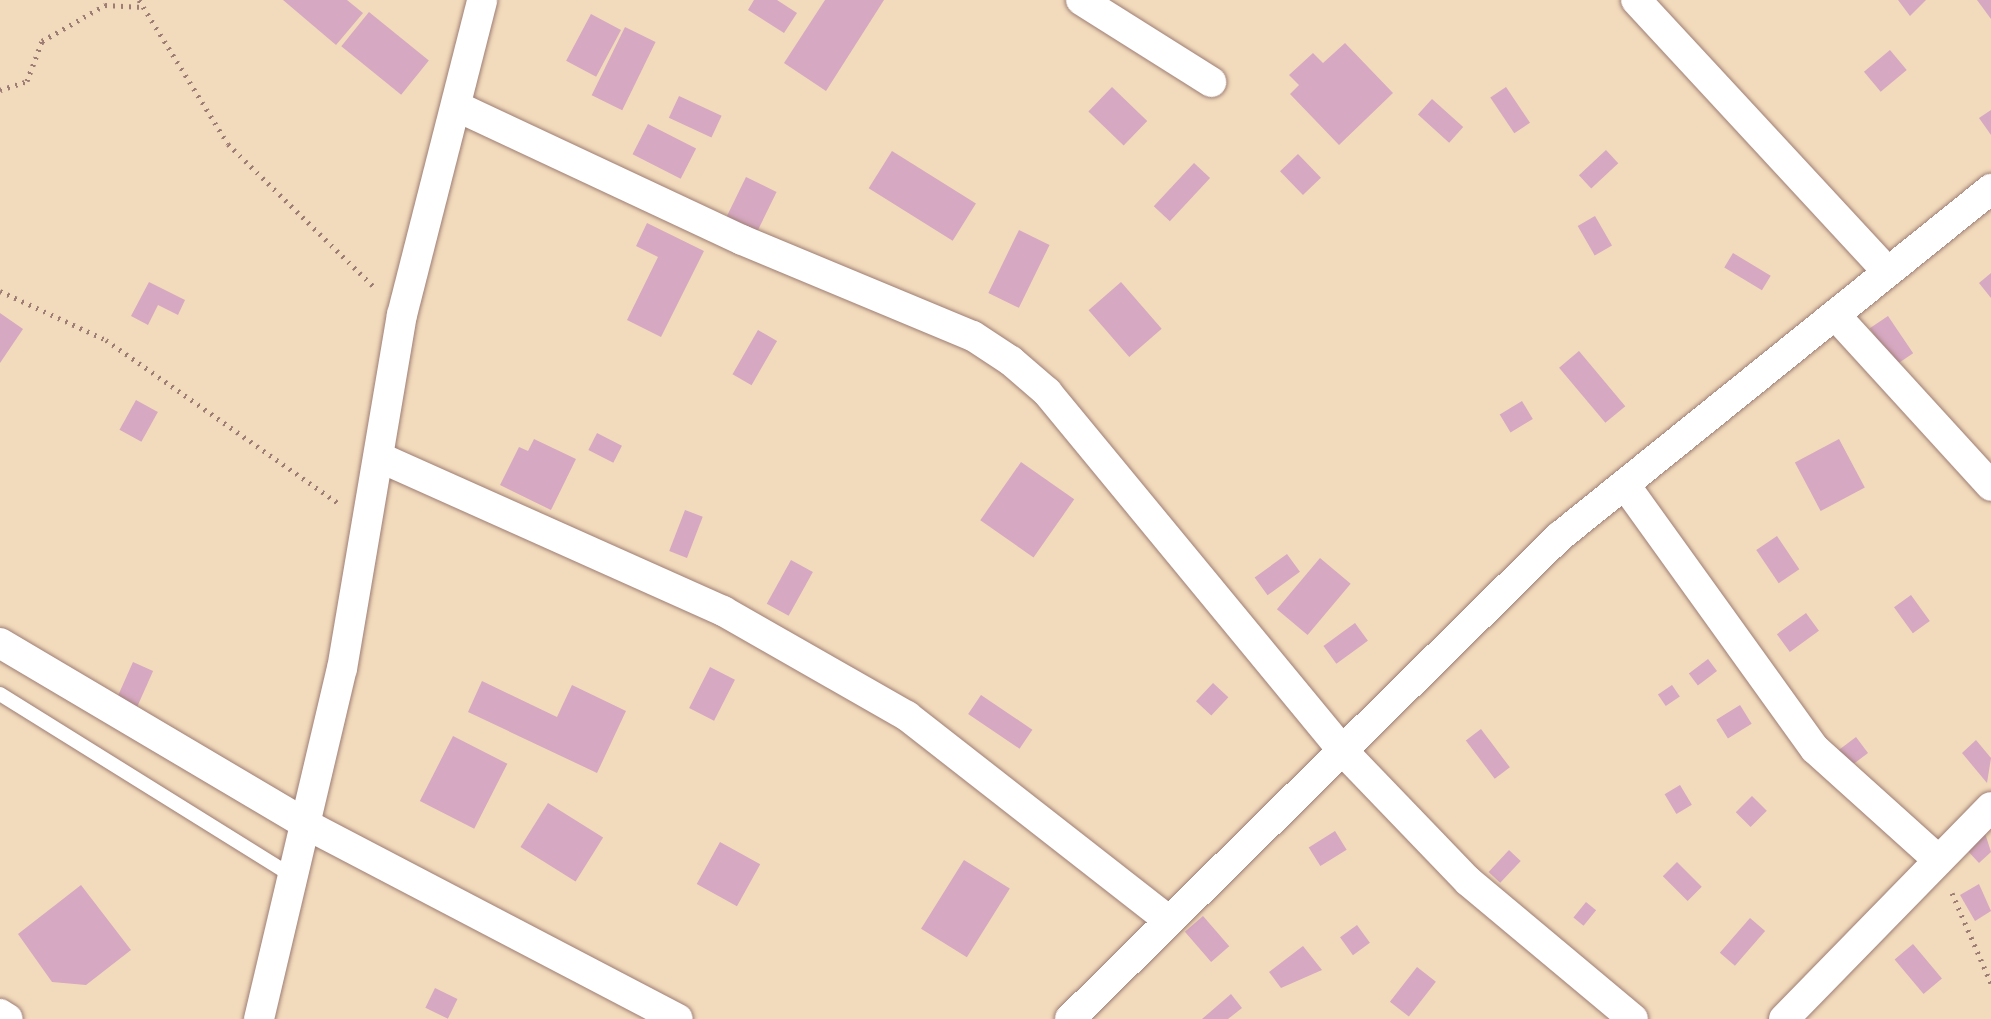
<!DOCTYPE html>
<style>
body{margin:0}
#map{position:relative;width:1991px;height:1019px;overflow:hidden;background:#f2dbbc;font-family:Caveat,sans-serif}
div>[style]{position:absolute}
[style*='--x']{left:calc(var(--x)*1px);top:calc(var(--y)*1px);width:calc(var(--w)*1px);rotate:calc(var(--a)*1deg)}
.building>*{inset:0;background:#d6a8c1;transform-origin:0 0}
.path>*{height:5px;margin-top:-2.5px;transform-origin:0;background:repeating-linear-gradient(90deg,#9e7d74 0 2px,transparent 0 8px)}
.roads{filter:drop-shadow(0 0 2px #9e7d74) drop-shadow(0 0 2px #9e7d74)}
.lane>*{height:14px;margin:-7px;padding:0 7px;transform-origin:7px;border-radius:7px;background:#fff}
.street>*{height:30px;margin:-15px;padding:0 15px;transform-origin:15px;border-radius:15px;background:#fff}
span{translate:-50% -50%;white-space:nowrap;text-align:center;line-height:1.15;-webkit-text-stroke:6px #f6f6f2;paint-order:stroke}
</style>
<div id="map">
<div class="building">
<div style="clip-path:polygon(283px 0,347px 0,363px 13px,336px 45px)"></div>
<div style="clip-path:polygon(754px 0,777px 0,797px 13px,784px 33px,748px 10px)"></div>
<div style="clip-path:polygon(825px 0,884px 0,826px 91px,784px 63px)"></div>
<div style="clip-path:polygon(1898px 0,1926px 0,1910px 16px)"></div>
<div style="clip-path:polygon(1977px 0,1991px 0,1991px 19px)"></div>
<div style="left:369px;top:12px;width:77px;height:44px;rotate:39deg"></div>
<div style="left:591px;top:14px;width:34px;height:53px;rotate:28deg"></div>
<div style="left:625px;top:27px;width:34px;height:76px;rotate:26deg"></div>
<div style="clip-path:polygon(1345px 43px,1393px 93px,1339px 145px,1290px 94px,1299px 85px,1289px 75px,1313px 53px,1323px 63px)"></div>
<div style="left:1890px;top:50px;width:26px;height:34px;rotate:50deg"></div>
<div style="left:1112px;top:87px;width:49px;height:34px;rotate:44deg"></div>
<div style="left:1506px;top:87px;width:43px;height:19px;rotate:56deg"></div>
<div style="left:679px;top:96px;width:47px;height:24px;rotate:25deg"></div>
<div style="left:1432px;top:99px;width:42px;height:21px;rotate:42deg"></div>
<div style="clip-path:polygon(1991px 110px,1991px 135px,1979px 118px)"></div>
<div style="left:648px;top:124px;width:54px;height:34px;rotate:27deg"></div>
<div style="left:1606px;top:150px;width:18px;height:37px;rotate:47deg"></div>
<div style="left:892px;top:151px;width:99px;height:44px;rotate:32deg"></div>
<div style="left:1298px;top:154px;width:33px;height:25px;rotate:46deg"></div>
<div style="left:1194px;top:163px;width:22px;height:59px;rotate:43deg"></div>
<div style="left:746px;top:177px;width:34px;height:49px;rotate:26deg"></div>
<div style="left:1595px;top:216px;width:34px;height:20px;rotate:60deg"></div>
<div style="clip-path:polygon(647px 223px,704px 251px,661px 337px,627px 320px,658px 257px,636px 246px)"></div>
<div style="left:1019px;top:230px;width:34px;height:70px;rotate:26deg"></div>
<div style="left:1733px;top:253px;width:44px;height:17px;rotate:31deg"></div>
<div style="clip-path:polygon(1991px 273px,1991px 298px,1979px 283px)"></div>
<div style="clip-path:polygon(149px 282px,185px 300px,178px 315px,158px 305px,148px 325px,131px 316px)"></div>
<div style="left:1121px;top:282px;width:62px;height:43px;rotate:49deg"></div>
<div style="clip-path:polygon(0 313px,23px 329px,0 363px)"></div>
<div style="left:1888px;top:316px;width:45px;height:22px;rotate:56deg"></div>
<div style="left:758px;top:330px;width:22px;height:51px;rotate:30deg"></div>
<div style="left:1579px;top:351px;width:72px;height:26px;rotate:50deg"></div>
<div style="left:136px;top:400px;width:25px;height:34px;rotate:29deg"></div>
<div style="left:1522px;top:401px;width:21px;height:26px;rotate:59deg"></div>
<div style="left:597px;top:433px;width:28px;height:19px;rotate:27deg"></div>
<div style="clip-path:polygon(534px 439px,576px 459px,551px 510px,500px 485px,519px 447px,528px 451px)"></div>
<div style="left:1839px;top:439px;width:55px;height:50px;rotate:62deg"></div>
<div style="left:1021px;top:462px;width:65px;height:71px;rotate:35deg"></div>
<div style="left:685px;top:510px;width:19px;height:44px;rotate:21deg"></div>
<div style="left:1777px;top:536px;width:40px;height:25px;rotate:56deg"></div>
<div style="left:1287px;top:554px;width:22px;height:40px;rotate:54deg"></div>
<div style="left:1320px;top:558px;width:40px;height:67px;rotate:40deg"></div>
<div style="left:791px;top:560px;width:25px;height:50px;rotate:29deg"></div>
<div style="left:1911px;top:595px;width:32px;height:21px;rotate:54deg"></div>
<div style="left:1806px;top:613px;width:22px;height:36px;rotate:54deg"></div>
<div style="left:1355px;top:623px;width:22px;height:39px;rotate:54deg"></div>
<div style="left:1708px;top:659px;width:15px;height:24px;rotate:53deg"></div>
<div style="left:133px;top:662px;width:22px;height:40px;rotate:24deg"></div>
<div style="left:710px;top:667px;width:28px;height:46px;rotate:27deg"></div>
<div style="clip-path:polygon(482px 681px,557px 717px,572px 685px,626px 711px,597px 773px,468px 712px)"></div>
<div style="left:1213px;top:683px;width:21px;height:25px;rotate:43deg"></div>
<div style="left:1672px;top:685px;width:14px;height:17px;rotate:56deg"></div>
<div style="left:981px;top:695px;width:62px;height:23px;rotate:34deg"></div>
<div style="left:1740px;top:705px;width:22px;height:28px;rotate:58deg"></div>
<div style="left:1481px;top:729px;width:48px;height:19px;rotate:53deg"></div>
<div style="left:453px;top:736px;width:61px;height:73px;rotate:27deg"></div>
<div style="left:1856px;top:737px;width:20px;height:29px;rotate:53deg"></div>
<div style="clip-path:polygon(1976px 740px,1991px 758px,1987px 783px,1962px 753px)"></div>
<div style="left:1680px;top:785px;width:23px;height:18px;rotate:59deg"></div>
<div style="left:1752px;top:796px;width:21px;height:23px;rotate:45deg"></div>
<div style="left:548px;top:803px;width:65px;height:52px;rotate:32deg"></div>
<div style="clip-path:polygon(1984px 830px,1991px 852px,1979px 863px,1965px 848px)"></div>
<div style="left:1335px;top:831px;width:22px;height:31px;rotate:58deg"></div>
<div style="left:720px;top:842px;width:46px;height:48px;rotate:29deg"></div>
<div style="left:1509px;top:850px;width:16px;height:30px;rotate:43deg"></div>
<div style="left:964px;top:860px;width:54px;height:81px;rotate:32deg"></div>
<div style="left:1677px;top:862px;width:35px;height:20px;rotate:45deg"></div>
<div style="clip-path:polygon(1979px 884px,1991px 911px,1975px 921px,1960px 895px)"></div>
<div style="clip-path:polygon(81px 885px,131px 950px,86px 985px,52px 982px,18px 934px)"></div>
<div style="left:1586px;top:902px;width:13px;height:20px;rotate:39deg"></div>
<div style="left:1203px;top:916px;width:40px;height:24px;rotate:49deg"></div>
<div style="left:1750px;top:918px;width:20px;height:46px;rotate:41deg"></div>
<div style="left:1357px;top:925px;width:22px;height:21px;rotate:54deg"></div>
<div style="left:1913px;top:944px;width:45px;height:24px;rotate:50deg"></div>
<div style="clip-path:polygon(1303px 946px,1322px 970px,1281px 988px,1269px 972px)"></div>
<div style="left:1417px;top:967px;width:24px;height:44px;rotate:38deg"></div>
<div style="left:435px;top:988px;width:25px;height:22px;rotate:26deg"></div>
<div style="clip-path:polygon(1231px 994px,1242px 1008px,1228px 1019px,1202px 1019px)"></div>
</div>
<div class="path">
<div style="--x:139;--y:0;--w:169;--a:58.3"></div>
<div style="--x:228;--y:144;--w:207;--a:44.4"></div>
<div style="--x:0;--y:90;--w:28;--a:-18"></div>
<div style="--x:27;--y:81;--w:43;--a:-69.4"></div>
<div style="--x:42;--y:41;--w:73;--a:-29.7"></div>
<div style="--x:105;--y:5;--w:38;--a:3"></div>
<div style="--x:0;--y:291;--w:117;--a:24.8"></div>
<div style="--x:106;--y:340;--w:284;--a:35.1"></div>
<div style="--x:1952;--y:893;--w:98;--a:66.6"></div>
</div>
<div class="roads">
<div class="lane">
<div style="--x:0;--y:694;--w:346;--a:31.9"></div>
</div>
<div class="street">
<div style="--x:1081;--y:0;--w:154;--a:32.2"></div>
<div style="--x:1636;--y:0;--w:369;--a:47.2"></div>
<div style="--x:460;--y:108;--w:311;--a:25.1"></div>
<div style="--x:742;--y:240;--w:250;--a:22.6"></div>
<div style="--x:973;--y:336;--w:45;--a:33.3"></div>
<div style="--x:1011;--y:361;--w:48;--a:40.7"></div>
<div style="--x:1047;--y:392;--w:461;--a:50.5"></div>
<div style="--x:1340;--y:748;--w:185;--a:46.1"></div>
<div style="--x:1468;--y:881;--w:215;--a:39.9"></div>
<div style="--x:1836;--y:316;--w:230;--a:47.6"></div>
<div style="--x:381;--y:458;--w:375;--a:24.1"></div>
<div style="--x:723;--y:611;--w:212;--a:29.7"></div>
<div style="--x:907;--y:716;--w:331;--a:38"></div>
<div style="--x:1625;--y:485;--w:325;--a:54.3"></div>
<div style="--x:1815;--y:749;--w:164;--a:42"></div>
<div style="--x:0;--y:643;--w:359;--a:30.6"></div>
<div style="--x:309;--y:826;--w:416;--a:27.6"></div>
<div style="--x:0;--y:1014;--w:9;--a:32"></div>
<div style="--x:259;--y:1019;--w:360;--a:-76.7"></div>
<div style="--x:342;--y:669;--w:359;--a:-80.4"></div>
<div style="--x:402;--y:315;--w:325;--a:-75.7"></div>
<div style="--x:1070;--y:1019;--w:687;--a:-44.59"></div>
<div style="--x:1559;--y:537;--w:555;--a:-38.85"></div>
<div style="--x:1784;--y:1019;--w:296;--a:-45.7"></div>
</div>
</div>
</div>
